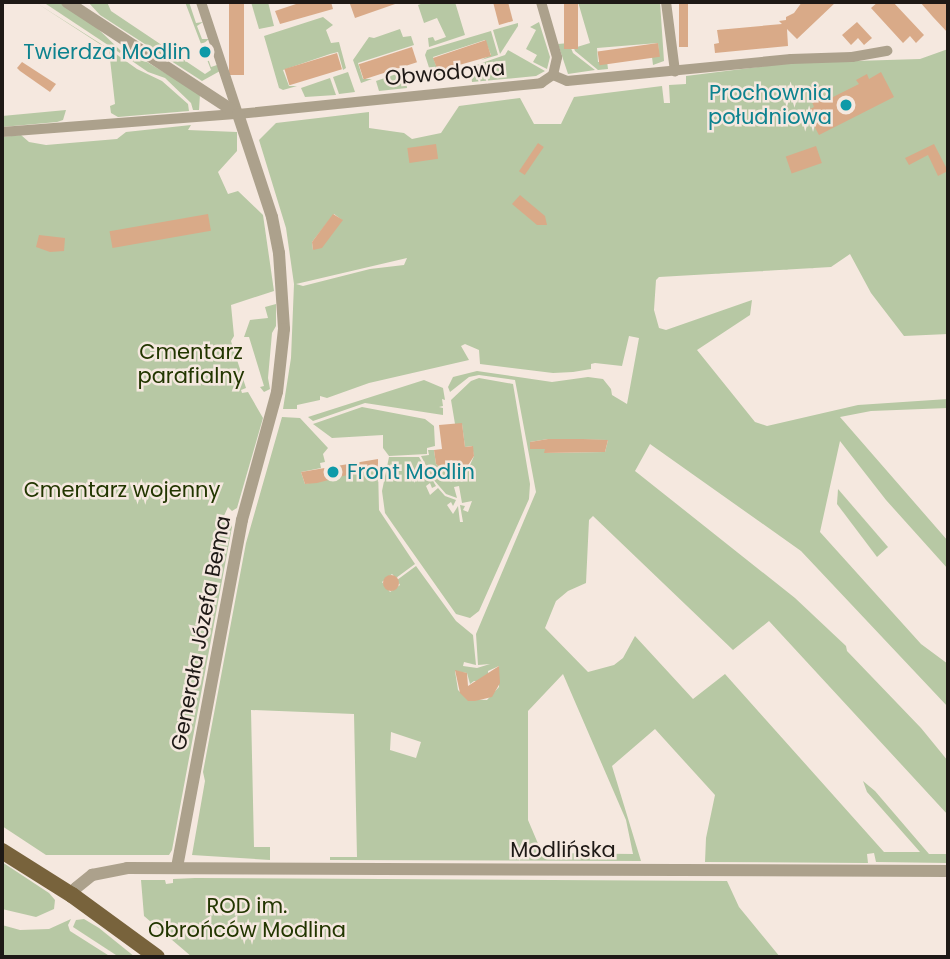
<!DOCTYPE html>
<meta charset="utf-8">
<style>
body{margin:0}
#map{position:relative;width:950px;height:959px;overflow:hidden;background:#f5e8df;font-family:Poppins,sans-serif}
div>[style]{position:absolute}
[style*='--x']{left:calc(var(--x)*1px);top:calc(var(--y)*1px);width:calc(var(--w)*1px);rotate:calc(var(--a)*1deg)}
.green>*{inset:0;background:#b7c8a4}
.building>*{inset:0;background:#d9aa88;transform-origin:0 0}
.round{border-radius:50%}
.minor>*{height:10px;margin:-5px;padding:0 5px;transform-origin:5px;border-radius:5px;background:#aca18c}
.tertiary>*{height:12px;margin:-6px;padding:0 6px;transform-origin:6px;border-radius:6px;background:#aca18c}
.primary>*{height:16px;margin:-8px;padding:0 8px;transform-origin:8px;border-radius:8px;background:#78633c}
.dots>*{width:19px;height:19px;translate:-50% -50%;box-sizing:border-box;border:4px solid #f5e8df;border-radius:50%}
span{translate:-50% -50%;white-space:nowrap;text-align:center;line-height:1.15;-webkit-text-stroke:5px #f5e8df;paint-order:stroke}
.culture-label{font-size:21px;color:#0d838f}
.right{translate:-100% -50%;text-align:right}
.left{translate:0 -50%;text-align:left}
.street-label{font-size:21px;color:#1e1916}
.park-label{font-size:21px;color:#223600}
.frame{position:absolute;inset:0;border:4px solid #1e1916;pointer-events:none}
</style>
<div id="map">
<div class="green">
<div style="clip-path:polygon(35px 2px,109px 49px,137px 69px,162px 81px,188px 104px,189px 111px,118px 117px,111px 113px,110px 106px,115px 104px,109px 50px)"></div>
<div style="clip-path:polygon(43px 2px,59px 2px,93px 24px,121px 51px,120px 53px)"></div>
<div style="clip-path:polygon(88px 2px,107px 2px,111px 11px,205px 74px,211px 70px,185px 2px,189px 2px,196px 23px,203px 22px,197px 26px,202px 39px,209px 39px,203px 44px,211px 67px,217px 65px,220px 71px,202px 81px,100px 15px)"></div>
<div style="clip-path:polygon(251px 2px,268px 2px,274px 26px,259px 29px)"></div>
<div style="clip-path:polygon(426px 2px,455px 2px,465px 35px,429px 47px,428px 38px,433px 37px,435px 41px,446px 37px,437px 18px,424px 23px,418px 5px)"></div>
<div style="clip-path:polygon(578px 2px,660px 2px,664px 61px,653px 65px,652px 57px,659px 56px,658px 43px,597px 48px,598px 62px,607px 61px,608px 69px,598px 70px,575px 51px,571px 41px,575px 40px,577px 47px,590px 43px)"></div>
<div style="clip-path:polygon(323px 17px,333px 25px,326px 30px,331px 43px,339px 42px,346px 68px,343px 70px,338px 52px,330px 54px,283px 70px,289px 86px,297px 86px,283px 90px,279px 88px,264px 36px)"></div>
<div style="clip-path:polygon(539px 22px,550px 57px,547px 69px,533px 62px,537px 55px,526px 49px,536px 30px,530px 27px)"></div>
<div style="clip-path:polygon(518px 23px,518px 26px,500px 54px,493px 30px)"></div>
<div style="clip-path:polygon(400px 29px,403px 37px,411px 36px,414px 45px,358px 63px,363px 79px,372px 79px,361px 83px,353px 60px,369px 37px,374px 38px)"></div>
<div style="clip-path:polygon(491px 31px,498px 55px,481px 60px,491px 55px,485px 40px,433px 57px,438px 71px,444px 69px,446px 72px,432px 77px,425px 55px,427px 50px)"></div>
<div style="clip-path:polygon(569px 43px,573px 53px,595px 70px,568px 74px,558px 44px)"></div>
<div style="clip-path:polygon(evenodd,948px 49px,948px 334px,904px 336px,871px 293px,850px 254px,831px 267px,659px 277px,656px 280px,654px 310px,659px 328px,666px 330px,752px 300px,750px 315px,697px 350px,755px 422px,767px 426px,858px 405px,948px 399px,948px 408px,871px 411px,840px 417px,948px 541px,948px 569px,886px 500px,840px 441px,820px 532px,921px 644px,948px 664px,948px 707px,801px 551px,650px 444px,635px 471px,795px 598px,846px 646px,847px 651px,921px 728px,948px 761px,948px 815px,769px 621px,733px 650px,593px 516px,589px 520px,586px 583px,568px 591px,556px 601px,545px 628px,588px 672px,614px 665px,623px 658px,635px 636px,693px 699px,725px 674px,884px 852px,920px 852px,867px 792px,863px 781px,875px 791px,929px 854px,948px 854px,948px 863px,876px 862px,874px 853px,867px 854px,868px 863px,705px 862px,706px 838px,715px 795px,655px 729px,612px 766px,641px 861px,330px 860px,330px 857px,357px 857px,354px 714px,251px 710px,254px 847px,270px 847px,270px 860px,192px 855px,205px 781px,203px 772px,246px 543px,282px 417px,300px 418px,328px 448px,323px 454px,325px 462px,320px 463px,321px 468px,301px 472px,305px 484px,378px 467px,379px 510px,415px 564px,396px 578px,392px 574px,382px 582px,390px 592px,400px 585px,397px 580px,416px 566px,456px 621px,473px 635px,476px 665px,464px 662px,463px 666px,477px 668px,490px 664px,478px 665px,476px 634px,536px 492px,515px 380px,479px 375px,469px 377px,450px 392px,448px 387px,453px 377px,477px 371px,552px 382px,588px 377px,603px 379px,611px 389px,612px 395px,627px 404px,639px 338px,629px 336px,622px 366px,595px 363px,591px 364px,591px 369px,573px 372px,553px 373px,480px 364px,479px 350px,465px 344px,461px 346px,469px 360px,369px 383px,327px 398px,320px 396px,320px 400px,297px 405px,297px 409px,283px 409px,291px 358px,294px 284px,286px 228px,259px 140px,276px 123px,369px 112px,369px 128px,404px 133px,412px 139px,441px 133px,459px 106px,520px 98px,534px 124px,561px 124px,574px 97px,662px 86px,664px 103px,670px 103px,669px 85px,686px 84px,686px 76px,789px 63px,920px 59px,948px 49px,334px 214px,342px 220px,313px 250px,312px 242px,334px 214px,948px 49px,407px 258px,404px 265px,370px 269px,303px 286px,296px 284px,407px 258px,948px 49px,548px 439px,608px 440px,605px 452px,545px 453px,545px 449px,531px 449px,530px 442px,548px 439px,948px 49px,499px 666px,499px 687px,487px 700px,467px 699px,458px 690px,455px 671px,467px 673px,470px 684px,474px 681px,489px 681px,488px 671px,499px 666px,948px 49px,563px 674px,626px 820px,633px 854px,542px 853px,528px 820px,528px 711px,563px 674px,948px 49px,391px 732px,421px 742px,416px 758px,390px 750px,391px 732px)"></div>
<div style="clip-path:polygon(508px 50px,545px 71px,536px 76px,472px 82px,470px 67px,505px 55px)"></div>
<div style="clip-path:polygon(134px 59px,147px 62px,200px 94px,199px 110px,193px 110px,191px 103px,165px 78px,148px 72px,132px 61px)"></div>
<div style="clip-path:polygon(405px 71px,407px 88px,379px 91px,376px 81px)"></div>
<div style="clip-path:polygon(348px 72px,355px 92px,339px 94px,333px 77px)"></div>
<div style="clip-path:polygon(330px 78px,336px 95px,305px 97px,301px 88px)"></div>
<div style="clip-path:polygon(66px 110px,63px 120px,57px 122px,2px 127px,2px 116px)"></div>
<div style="clip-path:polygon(191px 125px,188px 130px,237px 132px,237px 151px,218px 172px,228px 194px,238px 191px,263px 215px,274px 291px,231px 305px,234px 336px,231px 341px,246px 388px,241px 390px,242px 393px,248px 392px,263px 418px,237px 508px,232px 511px,228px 507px,223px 518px,224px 522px,230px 522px,232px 527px,172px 850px,169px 855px,46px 855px,2px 826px,2px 137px,21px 135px,29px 142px,46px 145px,117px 139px,126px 132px)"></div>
<div style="clip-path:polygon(276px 304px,276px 326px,272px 333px,268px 378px,270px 389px,264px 392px,260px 387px,264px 386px,249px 337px,244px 337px,250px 320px,268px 318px,265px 307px)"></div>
<div style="clip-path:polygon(479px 378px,513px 384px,530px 484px,529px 499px,479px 611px,470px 618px,456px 614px,394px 526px,385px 513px,382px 491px,389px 457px,419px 457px,436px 486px,432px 488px,430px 483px,426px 486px,430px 495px,438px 488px,445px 496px,456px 500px,453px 506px,451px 502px,447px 505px,453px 514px,458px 506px,460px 522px,463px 522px,460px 505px,465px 506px,463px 510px,468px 512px,472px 501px,462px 503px,459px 486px,454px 487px,457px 498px,446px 494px,433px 479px,421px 456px,429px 455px,428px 450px,434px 450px,436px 464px,450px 474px,465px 470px,470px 465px,474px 456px,472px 446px,465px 447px,462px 424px,455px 424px,451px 400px,471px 381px)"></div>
<div style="clip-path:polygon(424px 380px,443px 388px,445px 400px,442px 399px,443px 406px,439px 407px,443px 408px,443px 415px,365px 403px,313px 421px,308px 417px)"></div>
<div style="clip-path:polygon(362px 407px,425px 419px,434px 426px,435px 446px,427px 448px,427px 454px,389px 456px,383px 448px,383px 435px,332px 438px,313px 424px)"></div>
<div style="clip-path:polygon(838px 489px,888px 547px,877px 557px,837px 504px)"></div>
<div style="clip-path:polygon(2px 862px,49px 893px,55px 900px,54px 909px,36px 917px,2px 909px)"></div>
<div style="clip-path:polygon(195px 878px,727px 881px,739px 907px,780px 957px,192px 957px,144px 916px,141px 880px,165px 880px,166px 884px,173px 883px,173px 879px)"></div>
<div style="clip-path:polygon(71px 919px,68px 925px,70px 931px,111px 957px,2px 957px,2px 925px,20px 930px,49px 929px)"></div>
<div style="clip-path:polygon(84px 919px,99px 928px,135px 957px,119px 957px,73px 927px,76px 920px)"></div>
</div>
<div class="building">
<div style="left:229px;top:2px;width:15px;height:73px"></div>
<div style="clip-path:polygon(302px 2px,331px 2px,333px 9px,280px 24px,275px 11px)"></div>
<div style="clip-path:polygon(358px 2px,398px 2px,398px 3px,355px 18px,350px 4px)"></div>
<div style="clip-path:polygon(493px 2px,508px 2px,513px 21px,499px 25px)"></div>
<div style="left:564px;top:2px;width:14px;height:47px"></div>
<div style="left:679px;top:2px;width:9px;height:45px"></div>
<div style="clip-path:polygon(802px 2px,836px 2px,797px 39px,787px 29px,788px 46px,715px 53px,714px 44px,719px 43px,717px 30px,782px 24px,779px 21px,786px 20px,786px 17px,794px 13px)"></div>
<div style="clip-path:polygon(878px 2px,893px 2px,924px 35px,916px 43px,910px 36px,903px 43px,871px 8px)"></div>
<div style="clip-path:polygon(920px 2px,948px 2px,948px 33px,933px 17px)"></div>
<div style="clip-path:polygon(857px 22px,872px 38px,864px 45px,858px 38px,851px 45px,842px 35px)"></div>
<div style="clip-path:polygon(486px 40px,491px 56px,438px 71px,433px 58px)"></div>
<div style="left:658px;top:43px;width:14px;height:61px;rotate:82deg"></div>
<div style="left:412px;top:47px;width:16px;height:56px;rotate:72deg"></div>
<div style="left:337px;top:53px;width:17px;height:55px;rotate:73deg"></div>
<div style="clip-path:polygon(22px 62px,56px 84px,50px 92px,20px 71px,17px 68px)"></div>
<div style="clip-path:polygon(881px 72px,894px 97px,819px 135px,806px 111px,814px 107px,812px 102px,823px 97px,825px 101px,859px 84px,856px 80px,867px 74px,869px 79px)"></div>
<div style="left:538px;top:143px;width:7px;height:34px;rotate:34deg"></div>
<div style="left:436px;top:144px;width:15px;height:29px;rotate:82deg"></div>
<div style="clip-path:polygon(934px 144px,948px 171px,938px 176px,928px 155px,909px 165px,905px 158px)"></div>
<div style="left:816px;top:146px;width:18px;height:32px;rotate:71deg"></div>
<div style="clip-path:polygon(520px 195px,545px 216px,547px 225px,537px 225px,512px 204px)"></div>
<div style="left:208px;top:214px;width:17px;height:100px;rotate:80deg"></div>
<div style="clip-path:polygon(333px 214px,343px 220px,322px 248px,313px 250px,312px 242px)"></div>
<div style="clip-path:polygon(39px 235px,65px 238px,64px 251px,50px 252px,36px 247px)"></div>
<div style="clip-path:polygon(462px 423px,465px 447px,473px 446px,474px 456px,465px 470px,450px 474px,436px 464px,434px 450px,442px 449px,439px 425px)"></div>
<div style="clip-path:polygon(548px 439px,583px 439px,608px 440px,605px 452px,544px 453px,545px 449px,530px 449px,530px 442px)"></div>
<div style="clip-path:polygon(378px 459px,378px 467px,317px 483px,305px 484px,301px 472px)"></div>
<div class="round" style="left:383px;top:575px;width:16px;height:16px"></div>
<div style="clip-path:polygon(499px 666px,500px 683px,492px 697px,475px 701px,468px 701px,460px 693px,455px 670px,467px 673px,468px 686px)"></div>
</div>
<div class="minor">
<div style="--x:201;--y:2;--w:118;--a:71.7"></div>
<div style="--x:666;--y:2;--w:70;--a:82.6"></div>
<div style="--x:553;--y:75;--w:15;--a:23"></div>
<div style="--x:567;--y:81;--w:225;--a:-5.6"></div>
<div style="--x:791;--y:59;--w:61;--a:-1.9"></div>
<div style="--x:852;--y:57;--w:36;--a:-10"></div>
<div style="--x:2;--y:132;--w:237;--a:-4.4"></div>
<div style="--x:238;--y:114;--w:305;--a:-5.8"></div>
<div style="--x:541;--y:83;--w:14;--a:-34"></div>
<div style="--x:553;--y:75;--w:18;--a:-77"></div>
<div style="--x:557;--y:57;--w:57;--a:-106.2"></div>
</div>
<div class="tertiary">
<div style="--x:67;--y:2;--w:204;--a:33.2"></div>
<div style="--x:238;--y:114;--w:108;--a:71.7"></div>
<div style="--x:272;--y:217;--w:37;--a:79"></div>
<div style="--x:279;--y:253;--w:76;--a:86.2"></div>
<div style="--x:284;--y:329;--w:63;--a:96.3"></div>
<div style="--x:277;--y:392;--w:133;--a:105.3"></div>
<div style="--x:242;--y:520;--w:354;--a:100.6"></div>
<div style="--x:72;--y:895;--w:8;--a:-60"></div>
<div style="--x:76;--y:888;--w:21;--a:-39"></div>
<div style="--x:92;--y:875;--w:36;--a:-11"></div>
<div style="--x:127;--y:868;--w:821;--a:0.21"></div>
</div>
<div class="primary">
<div style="--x:2;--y:851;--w:83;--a:32.2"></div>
<div style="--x:72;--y:895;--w:105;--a:36.1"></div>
</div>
<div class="dots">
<div style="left:205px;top:52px;background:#0f9aa8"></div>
<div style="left:846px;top:105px;background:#0f9aa8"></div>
<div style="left:333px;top:472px;background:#0f9aa8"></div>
</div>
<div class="culture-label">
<span class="right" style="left:191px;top:52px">Twierdza Modlin</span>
<span class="right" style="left:832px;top:105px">Prochownia<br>południowa</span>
<span class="left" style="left:347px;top:472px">Front Modlin</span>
</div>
<div class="street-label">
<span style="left:445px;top:73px;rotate:-5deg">Obwodowa</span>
<span style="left:201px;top:633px;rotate:-79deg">Generała Józefa Bema</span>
<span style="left:563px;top:850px">Modlińska</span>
</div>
<div class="park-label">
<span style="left:191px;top:364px">Cmentarz<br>parafialny</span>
<span style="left:122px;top:490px">Cmentarz wojenny</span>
<span style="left:247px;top:918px">ROD im.<br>Obrońców Modlina</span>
</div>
<div class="frame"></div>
</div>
